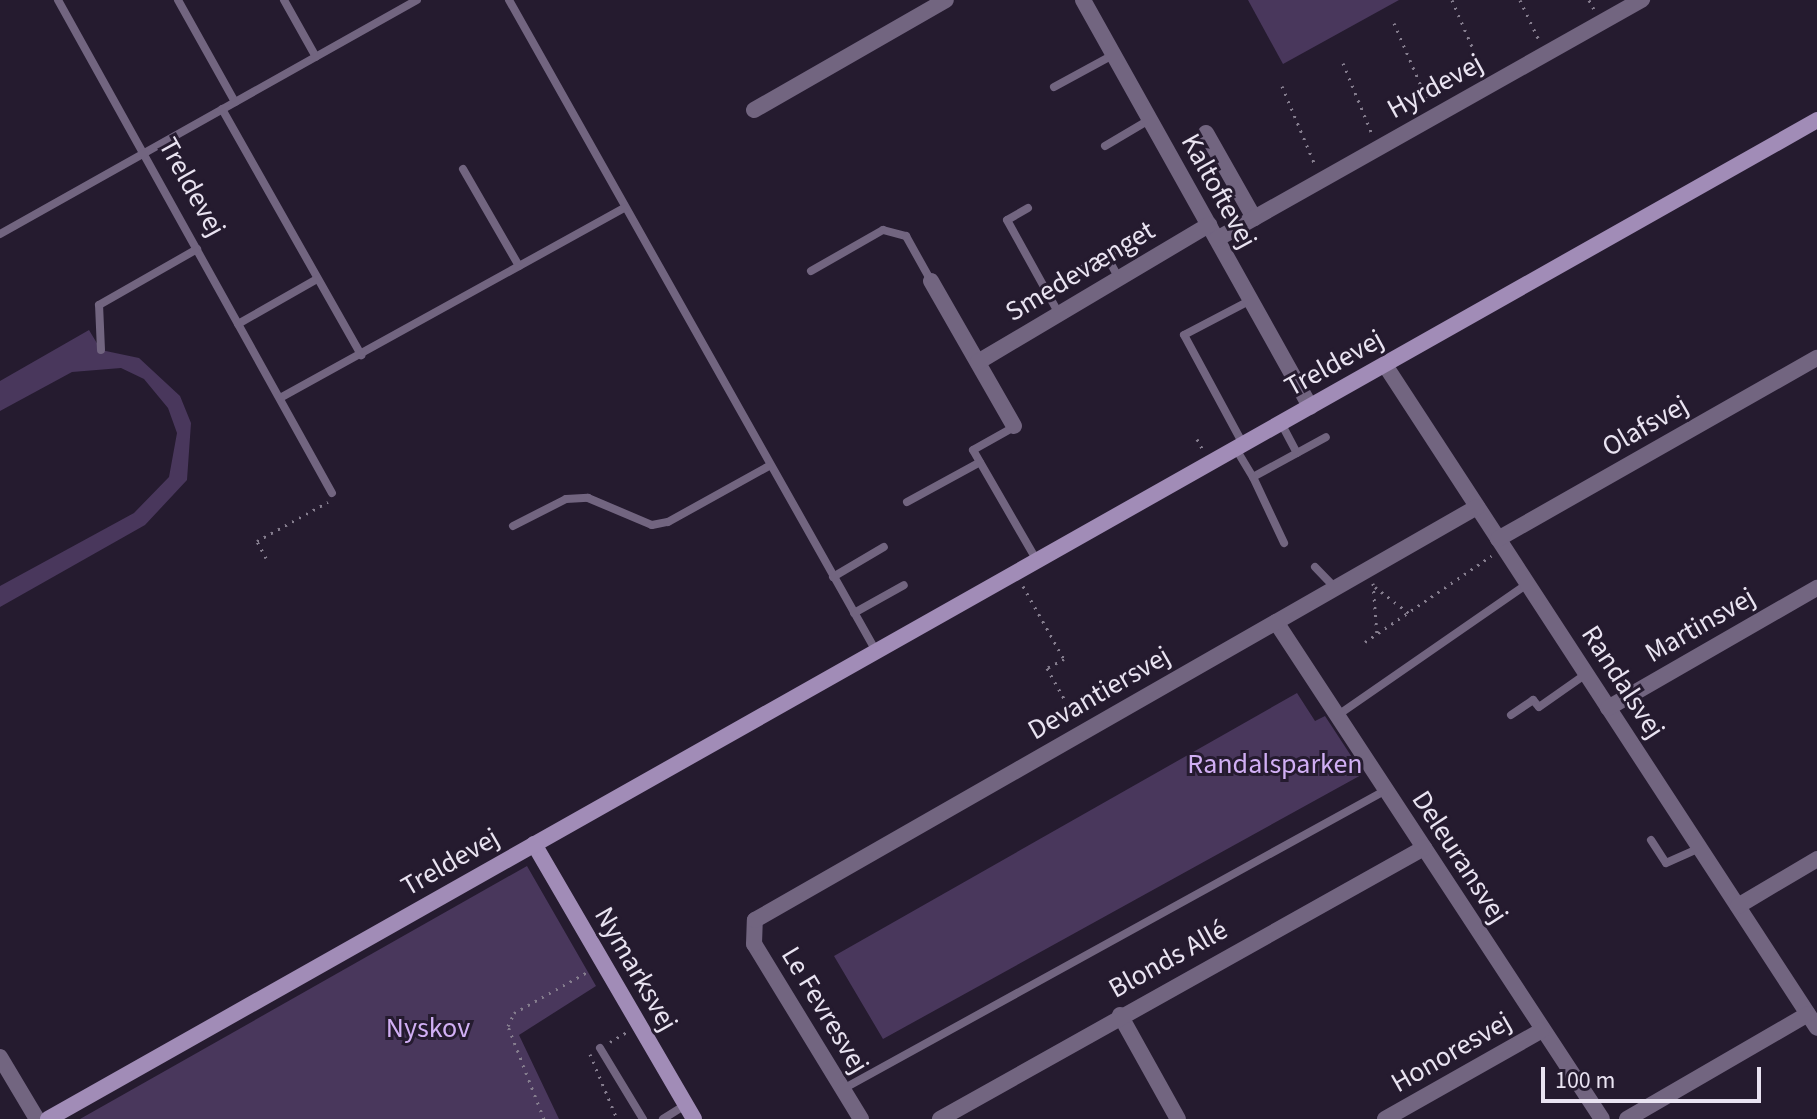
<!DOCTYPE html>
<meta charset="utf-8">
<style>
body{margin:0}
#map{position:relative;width:1817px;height:1119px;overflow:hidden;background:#251b2f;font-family:"Source Sans 3",sans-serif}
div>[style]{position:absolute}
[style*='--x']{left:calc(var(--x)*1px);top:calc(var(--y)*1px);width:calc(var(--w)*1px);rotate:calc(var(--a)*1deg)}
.green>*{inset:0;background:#49375c}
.path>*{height:3px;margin-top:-1.5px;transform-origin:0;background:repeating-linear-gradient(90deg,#857d8e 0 2px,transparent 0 8px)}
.lane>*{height:8px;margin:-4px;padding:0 4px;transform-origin:4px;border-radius:4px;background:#726580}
.street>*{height:16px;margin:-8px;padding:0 8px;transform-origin:8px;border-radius:8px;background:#726580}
.secondary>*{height:16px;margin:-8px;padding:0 8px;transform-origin:8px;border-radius:8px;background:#a18cb7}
span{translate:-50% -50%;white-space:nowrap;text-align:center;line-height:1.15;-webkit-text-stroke:6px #251b2f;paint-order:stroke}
.street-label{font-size:28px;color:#e9e3f1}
.park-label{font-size:28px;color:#d1aff4}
.scale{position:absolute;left:1541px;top:1067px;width:220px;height:36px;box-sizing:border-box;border:4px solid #e9e3f1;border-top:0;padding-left:10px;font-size:24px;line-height:28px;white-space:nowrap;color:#e9e3f1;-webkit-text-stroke:6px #251b2f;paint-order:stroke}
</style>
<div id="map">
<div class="green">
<div style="clip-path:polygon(1248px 0,1399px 0,1283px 64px)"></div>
<div style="clip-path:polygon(89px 330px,101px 350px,139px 358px,180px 396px,191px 423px,187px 480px,145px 525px,0 607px,0 586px,134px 513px,169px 477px,177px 433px,168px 408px,144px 379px,121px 368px,72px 372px,0 411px,0 381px)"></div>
<div style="clip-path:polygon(1297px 693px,1315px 721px,1325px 716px,1363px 774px,883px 1039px,834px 956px)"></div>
<div style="clip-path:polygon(527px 866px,596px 986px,519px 1035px,559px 1119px,80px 1119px)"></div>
</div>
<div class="path">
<div style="--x:1452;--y:0;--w:78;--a:66.7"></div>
<div style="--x:1520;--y:0;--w:44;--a:64.6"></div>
<div style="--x:1589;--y:0;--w:10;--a:61"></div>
<div style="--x:1394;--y:23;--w:86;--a:66.7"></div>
<div style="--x:1343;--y:63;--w:77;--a:67.8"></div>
<div style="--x:1282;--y:86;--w:86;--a:67.3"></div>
<div style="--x:1197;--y:439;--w:13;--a:61"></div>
<div style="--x:266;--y:558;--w:19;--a:-118"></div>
<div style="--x:257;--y:541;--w:81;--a:-28.8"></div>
<div style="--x:1373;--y:583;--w:52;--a:85.6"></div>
<div style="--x:1023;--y:586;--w:84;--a:60.7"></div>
<div style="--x:1064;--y:659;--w:19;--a:152"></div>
<div style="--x:1047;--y:668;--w:57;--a:60.8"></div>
<div style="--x:1375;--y:587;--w:44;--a:37.6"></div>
<div style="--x:1365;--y:642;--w:153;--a:-34.3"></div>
<div style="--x:610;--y:1042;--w:21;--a:-31"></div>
<div style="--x:590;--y:1054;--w:70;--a:67.4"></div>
<div style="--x:544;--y:1119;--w:100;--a:-111.2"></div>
<div style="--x:508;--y:1026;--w:14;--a:-65"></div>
<div style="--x:514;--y:1013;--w:86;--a:-29.2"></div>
</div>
<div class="lane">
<div style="--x:58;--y:0;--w:564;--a:60.94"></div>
<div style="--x:178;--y:0;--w:117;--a:60.8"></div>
<div style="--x:284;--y:0;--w:65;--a:60.7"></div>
<div style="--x:509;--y:0;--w:747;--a:60.59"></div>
<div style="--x:1054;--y:87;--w:67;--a:-28.5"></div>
<div style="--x:222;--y:109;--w:283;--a:60.5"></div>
<div style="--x:1105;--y:146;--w:51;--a:-30.6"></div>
<div style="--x:463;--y:169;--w:112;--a:60"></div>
<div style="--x:1028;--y:208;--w:24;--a:150"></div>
<div style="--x:1007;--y:220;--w:107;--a:61"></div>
<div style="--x:0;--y:234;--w:478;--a:-29.3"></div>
<div style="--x:1106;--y:255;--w:33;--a:-29"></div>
<div style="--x:811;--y:271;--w:83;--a:-29.7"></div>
<div style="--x:883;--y:230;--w:24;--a:15"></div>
<div style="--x:906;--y:236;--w:51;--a:60.9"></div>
<div style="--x:1072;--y:275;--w:39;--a:-30"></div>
<div style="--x:1106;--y:255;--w:26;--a:61"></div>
<div style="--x:238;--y:324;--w:91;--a:-29.7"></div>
<div style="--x:101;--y:350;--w:45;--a:-92.5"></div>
<div style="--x:99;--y:305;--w:113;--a:-29.7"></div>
<div style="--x:280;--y:398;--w:393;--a:-28.9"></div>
<div style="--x:1281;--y:423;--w:34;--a:62"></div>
<div style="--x:1014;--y:427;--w:47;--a:150.7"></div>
<div style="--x:973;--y:450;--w:128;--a:60"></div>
<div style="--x:1243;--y:444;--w:124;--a:-118.4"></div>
<div style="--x:1184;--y:335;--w:76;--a:-27.6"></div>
<div style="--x:1236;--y:449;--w:33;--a:59"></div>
<div style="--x:1253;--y:477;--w:83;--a:-28.7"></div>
<div style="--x:1253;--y:477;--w:73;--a:64.8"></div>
<div style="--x:907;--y:502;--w:83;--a:-28.7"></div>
<div style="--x:513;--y:526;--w:59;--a:-27"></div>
<div style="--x:566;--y:499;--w:22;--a:-3"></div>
<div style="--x:588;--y:498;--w:69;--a:22.9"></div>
<div style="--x:652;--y:525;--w:16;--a:-11"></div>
<div style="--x:668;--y:522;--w:115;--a:-29"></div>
<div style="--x:1315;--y:567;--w:29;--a:46"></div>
<div style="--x:833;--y:577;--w:59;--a:-30.5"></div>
<div style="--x:854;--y:613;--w:57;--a:-29.2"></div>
<div style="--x:1338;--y:715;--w:230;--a:-34.7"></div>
<div style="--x:1511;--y:715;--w:27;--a:-34"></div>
<div style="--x:1533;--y:700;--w:9;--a:49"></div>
<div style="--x:1539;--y:707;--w:57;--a:-35.1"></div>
<div style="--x:1651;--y:840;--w:27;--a:57"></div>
<div style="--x:1666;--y:863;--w:36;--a:-24"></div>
<div style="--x:600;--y:1048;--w:83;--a:58.8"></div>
<div style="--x:843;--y:1089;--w:620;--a:-28.84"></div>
<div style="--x:663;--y:1119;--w:26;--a:-32"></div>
</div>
<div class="street">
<div style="--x:1083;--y:0;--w:466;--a:60.8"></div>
<div style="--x:754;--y:110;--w:221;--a:-29.8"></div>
<div style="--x:1206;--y:133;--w:98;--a:60.5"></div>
<div style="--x:1217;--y:239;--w:488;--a:-29.4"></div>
<div style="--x:931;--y:281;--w:167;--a:60.2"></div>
<div style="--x:978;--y:362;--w:269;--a:-30.7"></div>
<div style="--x:1385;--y:365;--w:791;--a:56.91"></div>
<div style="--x:1498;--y:539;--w:367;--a:-29.6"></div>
<div style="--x:1276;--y:622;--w:594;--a:56.74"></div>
<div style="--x:1608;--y:708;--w:241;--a:-29.9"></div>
<div style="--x:1738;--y:906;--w:92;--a:-30.7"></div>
<div style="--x:1120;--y:1015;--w:119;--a:60.9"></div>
<div style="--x:0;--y:1057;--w:72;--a:59.2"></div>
<div style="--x:861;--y:1119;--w:205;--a:-121.4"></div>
<div style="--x:754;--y:944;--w:24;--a:-88"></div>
<div style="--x:755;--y:920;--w:832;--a:-29.77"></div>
<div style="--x:940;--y:1119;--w:555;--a:-29.25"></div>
<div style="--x:1385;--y:1119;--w:180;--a:-29.5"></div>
<div style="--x:1627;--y:1119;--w:209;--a:-30.1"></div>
</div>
<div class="secondary">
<div style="--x:534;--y:844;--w:318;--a:59.8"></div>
<div style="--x:48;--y:1119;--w:2032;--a:-29.45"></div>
</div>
<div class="street-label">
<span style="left:1435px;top:86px;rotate:-29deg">Hyrdevej</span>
<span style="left:192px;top:187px;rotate:61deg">Treldevej</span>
<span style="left:1219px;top:191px;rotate:61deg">Kaltoftevej</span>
<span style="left:1080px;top:271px;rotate:-31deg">Smedevænget</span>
<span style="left:1334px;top:363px;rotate:-29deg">Treldevej</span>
<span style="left:1645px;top:426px;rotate:-30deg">Olafsvej</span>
<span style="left:1700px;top:625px;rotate:-30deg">Martinsvej</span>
<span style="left:1623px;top:682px;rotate:57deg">Randalsvej</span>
<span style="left:1099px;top:693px;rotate:-30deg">Devantiersvej</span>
<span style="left:1460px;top:857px;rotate:57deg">Deleuransvej</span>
<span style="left:450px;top:862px;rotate:-30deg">Treldevej</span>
<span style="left:1168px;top:959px;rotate:-29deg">Blonds Allé</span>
<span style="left:636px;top:969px;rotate:60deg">Nymarksvej</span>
<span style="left:825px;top:1010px;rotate:59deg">Le Fevresvej</span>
<span style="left:1451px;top:1052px;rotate:-30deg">Honoresvej</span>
</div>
<div class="park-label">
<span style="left:1275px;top:764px">Randalsparken</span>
<span style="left:428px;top:1028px">Nyskov</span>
</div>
<div class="scale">100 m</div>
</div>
